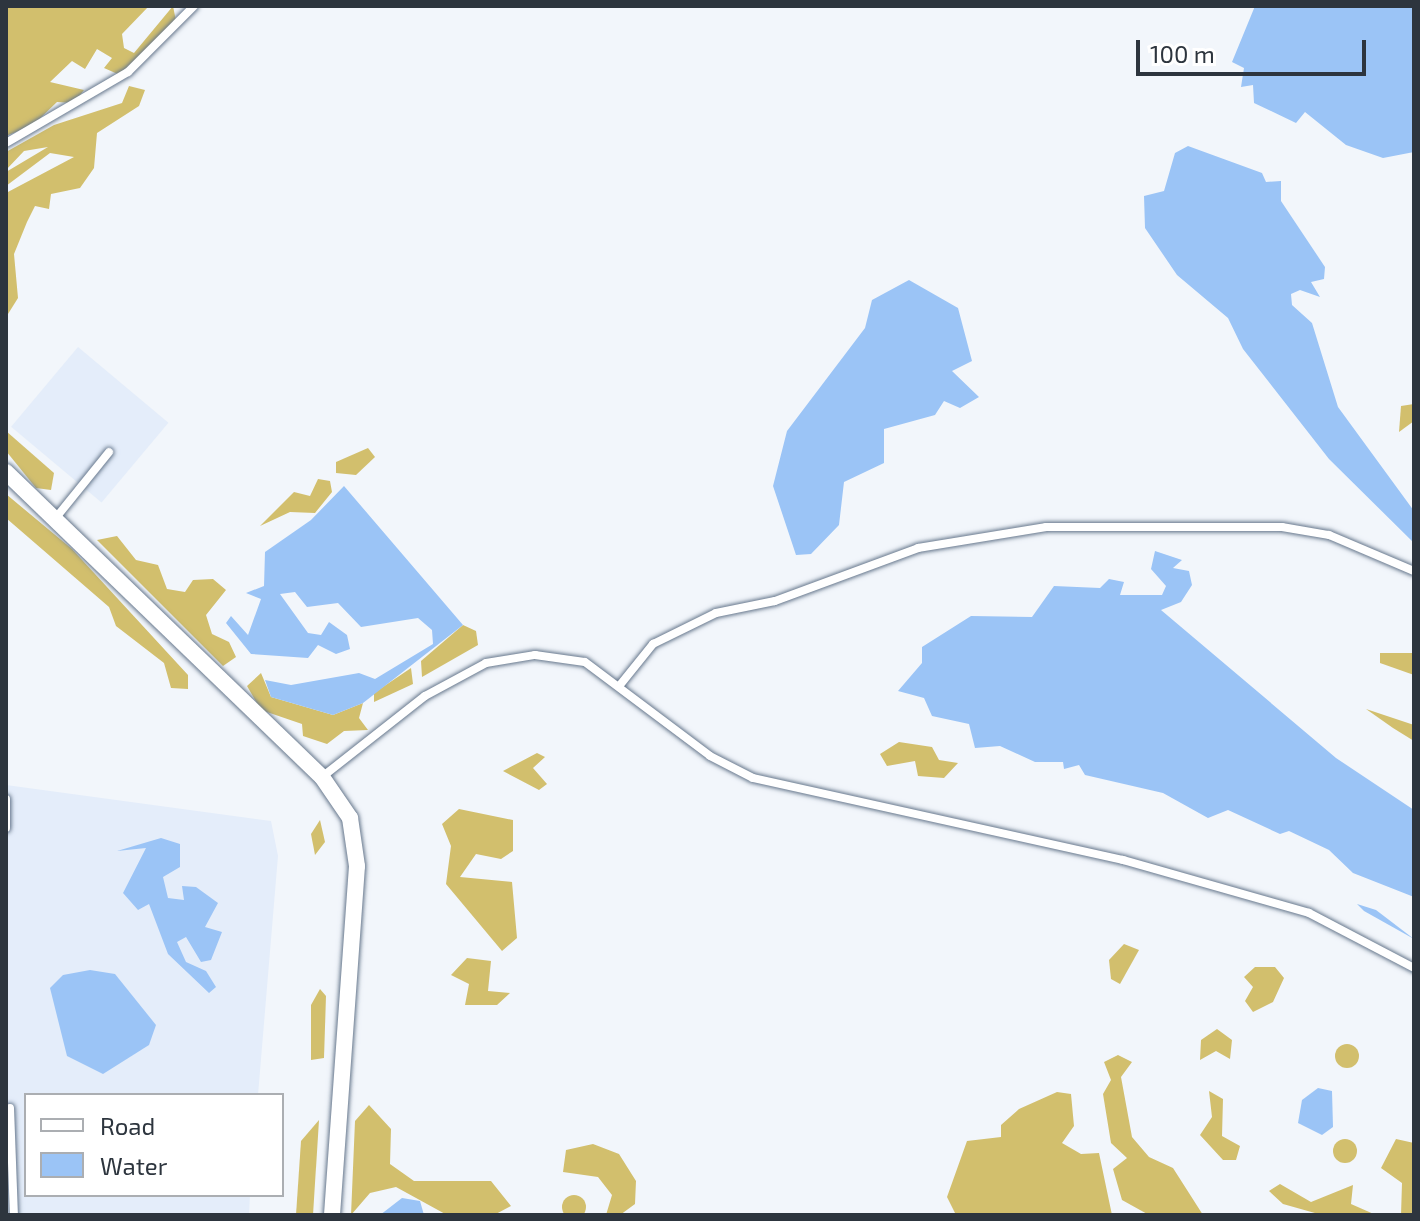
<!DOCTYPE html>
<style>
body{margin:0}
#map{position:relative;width:1420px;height:1221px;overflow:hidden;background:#f2f6fb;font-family:"Exo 2",sans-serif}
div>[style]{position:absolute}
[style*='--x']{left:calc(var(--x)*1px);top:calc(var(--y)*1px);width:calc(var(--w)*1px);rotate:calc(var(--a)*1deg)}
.built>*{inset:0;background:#e4edfa;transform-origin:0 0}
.forest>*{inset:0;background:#d2bf6d}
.round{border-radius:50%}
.water>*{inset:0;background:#9bc4f6}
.roads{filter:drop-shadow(0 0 2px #67788d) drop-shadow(0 0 2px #67788d)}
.service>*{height:8px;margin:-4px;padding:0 4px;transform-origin:4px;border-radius:4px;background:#fff}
.minor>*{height:16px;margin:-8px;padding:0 8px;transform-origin:8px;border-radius:8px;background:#fff}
span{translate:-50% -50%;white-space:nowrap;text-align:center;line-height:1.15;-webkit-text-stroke:7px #fff;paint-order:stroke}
.frame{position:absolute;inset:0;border:8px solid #2d353e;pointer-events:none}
.legend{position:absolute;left:24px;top:1093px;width:260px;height:104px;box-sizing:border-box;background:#fff;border:2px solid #abaeb2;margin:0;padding:10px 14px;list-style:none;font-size:24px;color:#2d353e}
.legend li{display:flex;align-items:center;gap:16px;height:40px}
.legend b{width:40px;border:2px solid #abaeb2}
.scale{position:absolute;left:1136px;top:40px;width:230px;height:36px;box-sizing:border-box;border:4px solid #2d353e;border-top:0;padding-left:10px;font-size:24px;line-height:28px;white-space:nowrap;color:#2d353e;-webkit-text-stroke:6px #fff;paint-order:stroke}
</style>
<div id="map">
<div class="built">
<div style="left:78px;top:347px;width:118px;height:104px;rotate:40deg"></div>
<div style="clip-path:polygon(6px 785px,271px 821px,278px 856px,258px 1095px,26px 1095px,26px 1195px,250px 1195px,249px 1215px,6px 1215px)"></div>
</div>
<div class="forest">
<div style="clip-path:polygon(149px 6px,122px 34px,124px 48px,134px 53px,173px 6px,176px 21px,120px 75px,104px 68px,112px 58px,97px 49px,85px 69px,72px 61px,50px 82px,84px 90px,74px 103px,57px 102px,33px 125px,6px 136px,8px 7px)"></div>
<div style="clip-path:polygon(129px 86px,145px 90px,139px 106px,97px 133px,94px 168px,80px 188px,51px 194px,49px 209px,35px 206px,27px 222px,14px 254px,18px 298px,8px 314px,6px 360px,6px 193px,74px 157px,50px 153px,6px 186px,6px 172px,48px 147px,24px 151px,6px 170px,6px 152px,54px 125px,122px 103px)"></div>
<div style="clip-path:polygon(1414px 404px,1414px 421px,1399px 432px,1401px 406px)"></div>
<div style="clip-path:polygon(6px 431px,54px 473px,51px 490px,36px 488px,6px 451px)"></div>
<div style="clip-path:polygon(368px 448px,375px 457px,356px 475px,336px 473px,336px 462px)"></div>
<div style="clip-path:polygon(318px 479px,330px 481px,332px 492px,315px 513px,290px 512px,260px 526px,294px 492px,310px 496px)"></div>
<div style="clip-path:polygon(6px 494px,72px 549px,188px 675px,188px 689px,171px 688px,164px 663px,116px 626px,109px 607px,6px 518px)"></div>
<div style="clip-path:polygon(117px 536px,136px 560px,158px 565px,167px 589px,185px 592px,193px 580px,213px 579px,226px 590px,206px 615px,212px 634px,229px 642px,236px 657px,223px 666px,97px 540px)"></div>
<div style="clip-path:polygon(463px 625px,476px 631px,478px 645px,422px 677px,421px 661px)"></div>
<div style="clip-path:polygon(1380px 653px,1414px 653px,1414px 675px,1380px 663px)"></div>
<div style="clip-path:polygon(411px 668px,413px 684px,374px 702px,374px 693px)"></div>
<div style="clip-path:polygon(261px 673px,271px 697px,333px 715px,363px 703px,359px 718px,368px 730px,344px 731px,327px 744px,303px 736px,302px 724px,261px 710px,247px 686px)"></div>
<div style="clip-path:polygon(1366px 709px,1414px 725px,1414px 741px,1393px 728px)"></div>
<div style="clip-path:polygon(899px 742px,932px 747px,939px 760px,958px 763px,944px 778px,918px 776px,915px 761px,887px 766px,880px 754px)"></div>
<div style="clip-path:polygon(537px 753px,545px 757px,533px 768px,547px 784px,539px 790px,503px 771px)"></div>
<div style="clip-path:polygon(459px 809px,513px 820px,513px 851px,501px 859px,476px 854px,460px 877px,512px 882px,517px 938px,502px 951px,446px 884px,451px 846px,442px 824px)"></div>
<div style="clip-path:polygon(320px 820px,325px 842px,315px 855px,311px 834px)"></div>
<div style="clip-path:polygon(1124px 944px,1139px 950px,1120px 984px,1111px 979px,1109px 960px)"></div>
<div style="clip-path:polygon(467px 958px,491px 961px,488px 991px,510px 993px,497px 1005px,465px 1005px,469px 984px,451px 975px)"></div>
<div style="clip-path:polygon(1255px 967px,1275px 967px,1284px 978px,1273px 1002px,1253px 1012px,1245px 1001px,1253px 987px,1244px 977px)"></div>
<div style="clip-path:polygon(320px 989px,326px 996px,324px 1058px,311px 1060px,311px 1005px)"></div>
<div style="clip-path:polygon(1217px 1029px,1232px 1040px,1230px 1059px,1216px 1051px,1200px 1060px,1201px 1040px)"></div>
<div class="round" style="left:1335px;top:1044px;width:24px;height:24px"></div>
<div style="clip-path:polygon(1118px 1055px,1132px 1062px,1121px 1077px,1132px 1137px,1149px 1157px,1173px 1168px,1203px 1215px,1149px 1215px,1122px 1200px,1113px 1169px,1127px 1158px,1111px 1143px,1103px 1094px,1111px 1080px,1104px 1062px)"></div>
<div style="clip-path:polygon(1209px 1091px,1223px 1099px,1222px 1136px,1240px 1146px,1236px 1160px,1223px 1160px,1200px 1135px,1212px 1117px)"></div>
<div style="clip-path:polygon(1057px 1092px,1071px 1094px,1074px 1126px,1062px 1143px,1081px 1154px,1099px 1153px,1112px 1215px,956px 1215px,947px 1197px,967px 1141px,1001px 1137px,1001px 1125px,1019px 1109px)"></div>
<div style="clip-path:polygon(369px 1105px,391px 1129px,390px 1164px,414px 1181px,491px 1181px,511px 1206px,494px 1215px,447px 1215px,396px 1187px,370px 1193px,351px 1215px,355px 1121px)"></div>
<div style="clip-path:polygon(319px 1120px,313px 1215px,296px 1215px,301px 1141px)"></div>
<div class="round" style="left:1333px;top:1139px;width:24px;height:24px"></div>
<div style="clip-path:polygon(1396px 1139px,1414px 1143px,1414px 1215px,1401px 1215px,1402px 1183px,1381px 1168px)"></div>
<div style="clip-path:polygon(593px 1144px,619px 1154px,636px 1181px,635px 1204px,620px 1215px,606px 1215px,612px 1195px,598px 1177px,563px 1172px,566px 1150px)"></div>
<div style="clip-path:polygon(1280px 1184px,1311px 1202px,1353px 1185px,1351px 1204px,1376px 1215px,1322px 1215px,1283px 1204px,1269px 1191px)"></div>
<div class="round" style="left:562px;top:1195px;width:24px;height:24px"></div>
</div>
<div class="water">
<div style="clip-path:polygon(1255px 6px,1414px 6px,1414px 152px,1383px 158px,1346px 145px,1305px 112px,1296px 123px,1254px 103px,1253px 85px,1241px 87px,1244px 68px,1232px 62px)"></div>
<div style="clip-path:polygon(1188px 146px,1262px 173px,1266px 182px,1281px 181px,1281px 201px,1325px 267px,1324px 279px,1311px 282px,1320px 297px,1300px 290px,1291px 294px,1292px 305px,1312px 323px,1338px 407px,1414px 511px,1414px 543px,1329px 459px,1243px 349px,1228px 318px,1177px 275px,1145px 228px,1144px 196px,1164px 191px,1175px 153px)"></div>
<div style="clip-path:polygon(909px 280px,958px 308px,972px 361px,952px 371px,979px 397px,960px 408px,944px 401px,935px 415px,884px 429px,884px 463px,844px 482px,839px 525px,811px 554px,796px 555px,773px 486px,787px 431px,865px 328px,872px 300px)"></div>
<div style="clip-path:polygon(344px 486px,463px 625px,363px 703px,333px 715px,271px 697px,265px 680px,291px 685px,359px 673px,375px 679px,433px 644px,432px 630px,418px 618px,361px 627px,338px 603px,307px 607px,295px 592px,280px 594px,308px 633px,321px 635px,329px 622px,347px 635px,350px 649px,336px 654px,318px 645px,308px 658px,251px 654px,226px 623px,231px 616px,248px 635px,261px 599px,246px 593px,264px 586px,265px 552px,311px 520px)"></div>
<div style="clip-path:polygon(1155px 551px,1182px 560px,1173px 568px,1189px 571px,1192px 585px,1181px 602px,1161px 610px,1336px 758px,1414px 810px,1414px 897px,1353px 873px,1329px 850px,1289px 831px,1280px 834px,1228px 810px,1208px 818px,1163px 793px,1085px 775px,1079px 765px,1064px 769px,1063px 762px,1035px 762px,1000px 746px,975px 748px,969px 724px,932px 716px,924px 698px,898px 691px,922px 663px,922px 647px,971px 616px,1032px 617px,1054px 586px,1100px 588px,1109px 579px,1124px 582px,1120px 595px,1162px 595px,1166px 586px,1151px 569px)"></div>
<div style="clip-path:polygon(161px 838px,180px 844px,180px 867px,163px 877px,168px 898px,184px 900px,182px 886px,196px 887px,218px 903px,205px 927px,222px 932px,211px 960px,201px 962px,186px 937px,177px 942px,186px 962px,206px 971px,216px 987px,209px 993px,168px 954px,149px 904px,138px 910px,123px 893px,146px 848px,117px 851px)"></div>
<div style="clip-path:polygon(1357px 904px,1376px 910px,1414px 939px,1364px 911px)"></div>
<div style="clip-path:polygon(90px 970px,115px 974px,156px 1025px,149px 1045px,103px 1074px,67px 1056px,50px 988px,63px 975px)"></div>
<div style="clip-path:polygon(1318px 1088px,1332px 1091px,1333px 1127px,1322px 1135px,1298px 1123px,1302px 1100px)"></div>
<div style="clip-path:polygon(402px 1198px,420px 1201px,424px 1215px,380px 1215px)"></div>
</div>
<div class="roads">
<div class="service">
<div style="--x:6;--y:143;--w:141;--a:-30.2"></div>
<div style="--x:128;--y:72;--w:93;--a:-45"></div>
<div style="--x:55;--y:519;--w:86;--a:-51.1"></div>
<div style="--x:620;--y:685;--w:53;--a:-51.2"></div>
<div style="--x:653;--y:644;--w:70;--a:-26.2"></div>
<div style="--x:716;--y:613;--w:60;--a:-11.5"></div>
<div style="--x:775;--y:601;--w:153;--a:-20.3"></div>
<div style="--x:918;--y:548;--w:130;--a:-9.3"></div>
<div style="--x:1046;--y:527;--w:236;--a:0"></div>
<div style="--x:1282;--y:527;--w:48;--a:9.7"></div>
<div style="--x:1329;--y:535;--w:92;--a:23"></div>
<div style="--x:322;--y:777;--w:131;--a:-38.2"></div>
<div style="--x:425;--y:696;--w:69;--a:-28.4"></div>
<div style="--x:486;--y:663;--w:50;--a:-9.3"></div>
<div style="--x:535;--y:655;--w:50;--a:8"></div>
<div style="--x:585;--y:662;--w:156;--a:36.9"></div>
<div style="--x:710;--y:756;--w:48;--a:27.1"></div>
<div style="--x:753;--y:778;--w:379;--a:12.5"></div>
<div style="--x:1123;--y:860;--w:193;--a:15.9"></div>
<div style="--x:1309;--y:913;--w:119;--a:27.6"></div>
<div style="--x:6;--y:799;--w:29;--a:90"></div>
<div style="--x:10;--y:1108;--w:107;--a:87.9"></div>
</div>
<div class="minor">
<div style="--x:6;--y:472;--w:439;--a:44"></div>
<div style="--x:322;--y:777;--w:50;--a:55.7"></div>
<div style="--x:350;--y:818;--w:49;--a:81.7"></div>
<div style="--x:357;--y:866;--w:350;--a:94.1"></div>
</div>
</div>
<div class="frame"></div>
<ul class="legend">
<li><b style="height:10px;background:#fff"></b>Road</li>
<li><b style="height:22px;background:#9bc4f6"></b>Water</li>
</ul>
<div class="scale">100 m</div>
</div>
